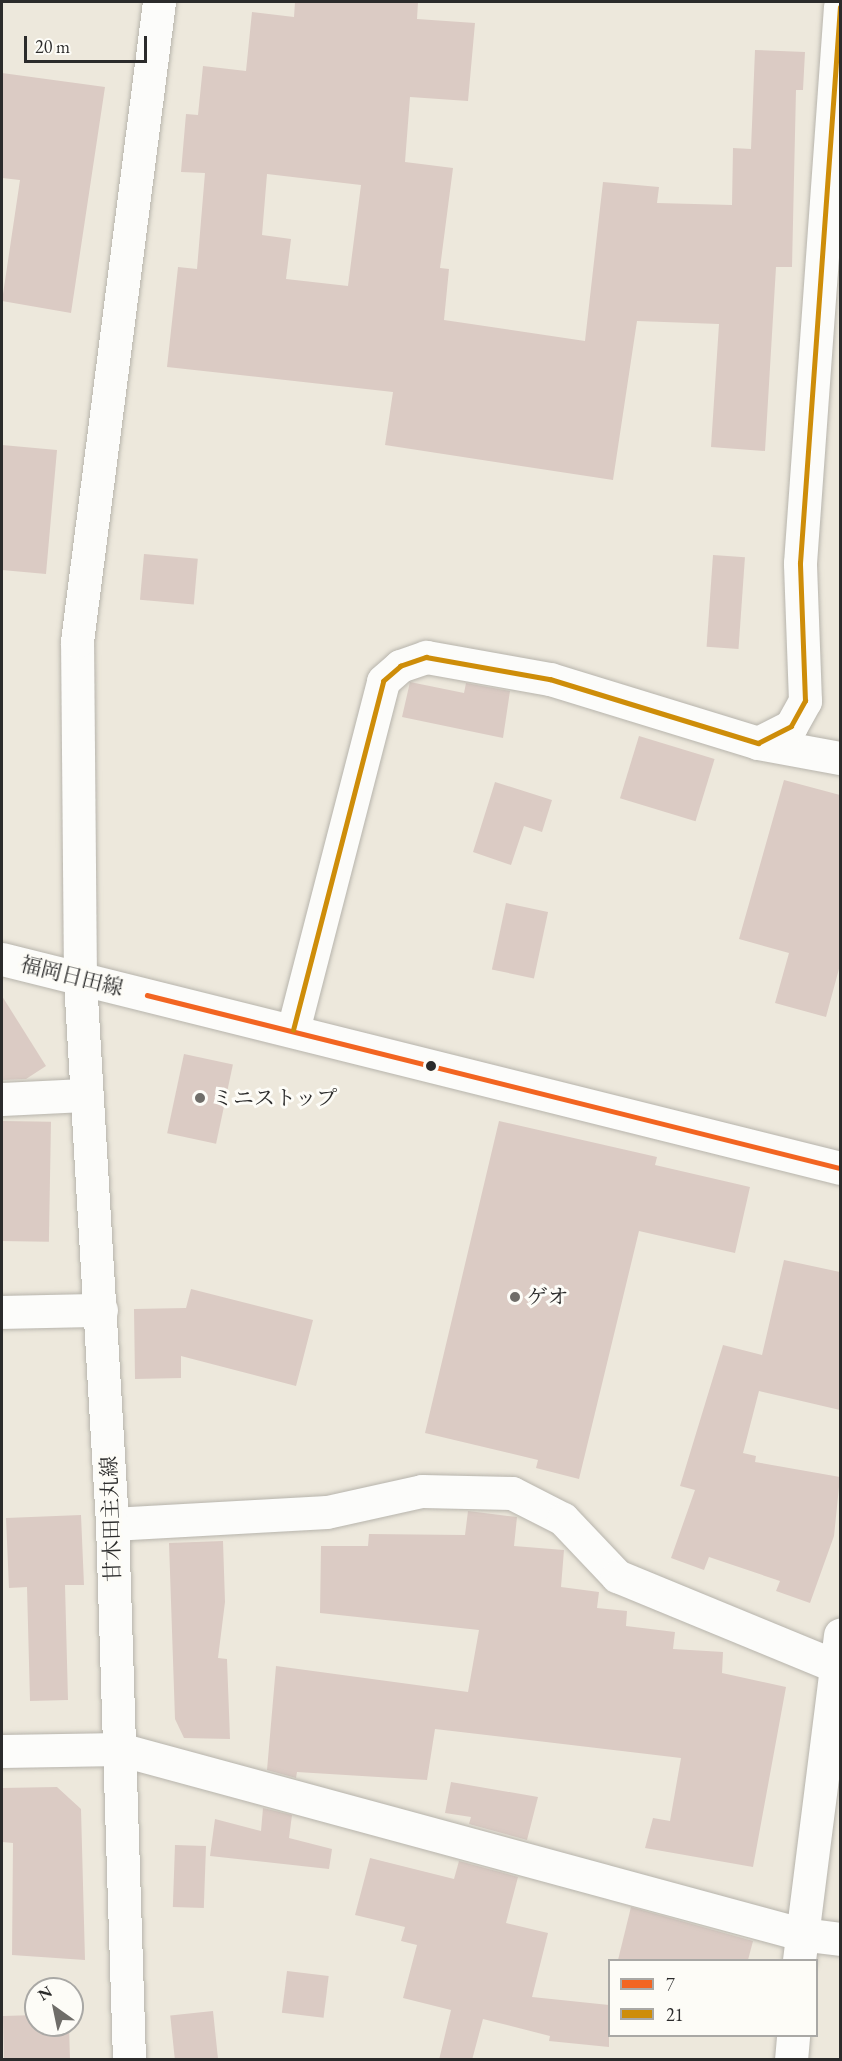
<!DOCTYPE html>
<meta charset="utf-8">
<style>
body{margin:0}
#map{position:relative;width:842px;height:2061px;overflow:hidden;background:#ede8dc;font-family:"EB Garamond","Noto Serif JP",serif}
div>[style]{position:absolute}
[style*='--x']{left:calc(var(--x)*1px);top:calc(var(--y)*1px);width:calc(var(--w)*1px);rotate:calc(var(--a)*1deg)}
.building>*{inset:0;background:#dbcbc4;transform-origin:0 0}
.roads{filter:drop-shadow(0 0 2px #b7b4ac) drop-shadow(0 0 2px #b7b4ac)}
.minor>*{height:33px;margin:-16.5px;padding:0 16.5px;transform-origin:16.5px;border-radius:16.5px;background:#fcfcfa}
.major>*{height:33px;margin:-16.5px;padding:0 16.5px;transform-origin:16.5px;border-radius:16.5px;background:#fcfcfa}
.bus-1>*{height:4.5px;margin:-2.25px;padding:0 2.25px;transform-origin:2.25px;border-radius:2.25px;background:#f26522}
.bus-2>*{height:4.5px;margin:-2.25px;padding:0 2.25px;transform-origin:2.25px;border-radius:2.25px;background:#ce8d09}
.dots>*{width:16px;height:16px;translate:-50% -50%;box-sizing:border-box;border:3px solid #fdfcf7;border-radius:50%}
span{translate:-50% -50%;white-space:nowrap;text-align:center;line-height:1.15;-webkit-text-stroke:6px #fdfcf7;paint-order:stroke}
.street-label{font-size:21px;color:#2b2b2b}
.poi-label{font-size:21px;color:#2b2b2b}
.left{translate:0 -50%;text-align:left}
.frame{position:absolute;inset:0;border:3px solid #2b2b2b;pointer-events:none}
.legend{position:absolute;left:608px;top:1959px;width:210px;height:78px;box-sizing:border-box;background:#fdfcf7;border:2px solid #a9a8a5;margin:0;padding:8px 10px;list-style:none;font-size:18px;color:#2b2b2b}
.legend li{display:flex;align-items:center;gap:12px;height:30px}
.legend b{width:30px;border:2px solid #a9a8a5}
.north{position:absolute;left:24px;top:1977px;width:60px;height:60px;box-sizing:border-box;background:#fdfcf7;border:2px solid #a9a8a5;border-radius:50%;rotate:327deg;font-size:16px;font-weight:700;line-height:24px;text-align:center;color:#2b2b2b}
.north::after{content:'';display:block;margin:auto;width:21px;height:27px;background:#6f6d69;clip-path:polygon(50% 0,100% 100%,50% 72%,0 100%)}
.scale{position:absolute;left:24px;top:36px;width:123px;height:27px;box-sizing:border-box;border:3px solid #2b2b2b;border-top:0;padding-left:8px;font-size:18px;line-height:21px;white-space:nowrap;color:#2b2b2b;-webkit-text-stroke:4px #fdfcf7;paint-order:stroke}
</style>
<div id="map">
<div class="building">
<div style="clip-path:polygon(evenodd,295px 2px,418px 2px,417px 19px,475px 23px,468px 101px,410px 97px,405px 162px,453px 168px,440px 268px,449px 269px,444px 320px,585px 341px,603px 182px,659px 187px,657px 203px,732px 205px,733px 148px,751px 149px,755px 50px,805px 52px,803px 90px,796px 90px,792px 267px,776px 267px,765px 451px,711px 447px,719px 324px,637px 321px,613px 480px,385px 445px,393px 392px,167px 367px,178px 267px,197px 269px,205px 173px,181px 172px,186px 114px,198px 115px,203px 66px,246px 71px,252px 12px,294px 17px,295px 2px,267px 174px,361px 185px,348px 286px,286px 279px,291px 239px,262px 235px,267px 174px)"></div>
<div style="clip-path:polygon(2px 73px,105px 87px,71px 313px,2px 301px,20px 180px,2px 178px)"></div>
<div style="clip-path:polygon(2px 445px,57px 450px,46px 574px,2px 570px)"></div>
<div style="left:144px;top:554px;width:54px;height:46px;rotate:5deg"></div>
<div style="left:713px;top:555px;width:32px;height:92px;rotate:4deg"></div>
<div style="clip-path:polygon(410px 682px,464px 693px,466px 683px,510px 691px,503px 738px,402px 717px)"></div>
<div style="left:639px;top:736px;width:79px;height:65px;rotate:17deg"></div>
<div style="clip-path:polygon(784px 780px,840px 795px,840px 965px,826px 1017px,775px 1003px,789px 953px,739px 939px)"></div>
<div style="clip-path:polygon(495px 782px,552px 800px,542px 832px,524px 826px,511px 865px,473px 852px)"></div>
<div style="left:506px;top:903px;width:43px;height:68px;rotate:12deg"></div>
<div style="clip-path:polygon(2px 996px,46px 1066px,26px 1079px,2px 1080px)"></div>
<div style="left:184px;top:1054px;width:50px;height:81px;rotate:12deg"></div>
<div style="left:2px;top:1121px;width:49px;height:120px;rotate:1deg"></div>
<div style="clip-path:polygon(499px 1121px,657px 1157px,655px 1165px,750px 1187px,735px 1253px,639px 1231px,579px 1479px,536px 1468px,538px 1460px,425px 1433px)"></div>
<div style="clip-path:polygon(784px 1260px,840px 1272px,840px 1410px,759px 1391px,743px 1453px,756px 1456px,755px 1462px,840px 1477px,834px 1536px,810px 1603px,776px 1591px,780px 1581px,709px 1557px,704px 1570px,671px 1558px,695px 1490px,680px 1486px,723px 1345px,762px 1355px)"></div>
<div style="clip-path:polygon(191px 1289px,313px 1320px,296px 1386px,181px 1356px,181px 1378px,135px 1379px,134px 1309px,186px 1308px)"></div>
<div style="clip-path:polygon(468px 1511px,517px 1517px,514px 1546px,564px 1550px,561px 1587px,599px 1592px,597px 1608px,627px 1611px,626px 1626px,675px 1632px,673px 1649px,723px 1652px,722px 1673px,786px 1687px,753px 1867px,645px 1848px,653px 1818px,670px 1821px,681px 1758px,435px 1729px,427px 1780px,297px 1772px,296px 1778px,267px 1770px,276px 1666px,468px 1692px,479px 1630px,320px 1613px,321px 1546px,368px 1546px,369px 1534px,465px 1535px)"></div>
<div style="clip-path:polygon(81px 1515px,84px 1585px,65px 1585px,68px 1700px,30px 1701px,27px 1587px,9px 1588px,6px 1518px)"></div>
<div style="clip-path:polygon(223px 1541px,225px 1602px,218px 1658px,227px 1659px,230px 1739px,184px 1738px,175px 1719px,169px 1543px)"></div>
<div style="clip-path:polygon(451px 1782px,538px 1797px,527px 1840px,469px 1824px,471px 1817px,445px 1813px)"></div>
<div style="clip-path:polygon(57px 1787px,81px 1809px,85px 1960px,12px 1955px,13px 1843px,2px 1842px,2px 1788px)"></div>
<div style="clip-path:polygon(263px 1808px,292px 1815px,289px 1838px,332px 1849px,329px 1869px,210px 1856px,215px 1819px,261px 1831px)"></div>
<div style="left:175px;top:1845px;width:31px;height:62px;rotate:2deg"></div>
<div style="clip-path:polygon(370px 1858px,454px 1879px,459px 1861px,518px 1877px,506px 1923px,548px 1933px,532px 1997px,609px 2005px,609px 2047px,549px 2041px,550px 2036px,483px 2019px,472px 2060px,439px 2060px,451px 2010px,403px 1998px,417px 1945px,401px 1941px,405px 1927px,355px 1915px)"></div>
<div style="clip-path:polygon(631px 1907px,753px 1941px,748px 1960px,618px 1960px)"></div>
<div style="left:287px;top:1971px;width:42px;height:42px;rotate:7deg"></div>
<div style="left:213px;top:2011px;width:49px;height:43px;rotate:84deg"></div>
<div style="clip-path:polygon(36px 2015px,36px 2025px,69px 2025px,70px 2060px,4px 2060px,3px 2016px)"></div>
</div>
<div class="roads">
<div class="minor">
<div style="--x:758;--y:743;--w:83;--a:10.4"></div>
<div style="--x:80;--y:980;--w:339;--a:-90.5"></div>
<div style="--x:77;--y:641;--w:644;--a:-82.69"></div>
<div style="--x:293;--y:1030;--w:360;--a:-75.5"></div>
<div style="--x:383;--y:681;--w:23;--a:-41"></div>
<div style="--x:400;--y:666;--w:28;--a:-19"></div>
<div style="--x:426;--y:657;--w:126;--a:10.1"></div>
<div style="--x:550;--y:679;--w:218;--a:17.1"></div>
<div style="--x:758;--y:743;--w:37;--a:-27"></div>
<div style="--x:791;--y:726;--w:29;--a:-61"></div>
<div style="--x:805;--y:701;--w:138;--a:-92.1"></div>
<div style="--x:800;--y:563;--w:557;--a:-85.89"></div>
<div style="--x:2;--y:1099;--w:82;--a:-2.8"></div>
<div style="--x:2;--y:1312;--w:99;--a:-1.2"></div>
<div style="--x:112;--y:1524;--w:215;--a:-3.2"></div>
<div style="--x:327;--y:1512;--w:97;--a:-12.5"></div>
<div style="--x:422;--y:1491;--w:90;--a:1.3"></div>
<div style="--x:512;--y:1493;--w:57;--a:27"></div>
<div style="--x:563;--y:1519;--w:79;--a:46.5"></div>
<div style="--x:617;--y:1576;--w:236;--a:22.4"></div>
<div style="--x:2;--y:1751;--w:117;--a:-1"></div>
<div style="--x:119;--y:1749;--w:707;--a:15.18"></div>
<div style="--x:801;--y:1934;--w:39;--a:7"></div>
<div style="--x:799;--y:1960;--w:328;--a:-82.8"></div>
<div style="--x:791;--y:2060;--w:24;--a:-85"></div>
</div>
<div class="major">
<div style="--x:2;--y:959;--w:864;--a:14"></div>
<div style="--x:80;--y:980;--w:545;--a:86.63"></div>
<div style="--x:112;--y:1524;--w:536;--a:88.18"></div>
</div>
</div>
<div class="bus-1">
<div style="--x:147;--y:995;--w:714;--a:14.02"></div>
</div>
<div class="bus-2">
<div style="--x:293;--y:1030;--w:360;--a:-75.5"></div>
<div style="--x:383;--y:681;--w:23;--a:-41"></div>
<div style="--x:400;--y:666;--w:28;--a:-19"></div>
<div style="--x:426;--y:657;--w:126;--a:10.1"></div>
<div style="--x:550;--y:679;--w:218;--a:17.1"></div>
<div style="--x:758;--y:743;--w:37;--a:-27"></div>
<div style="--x:791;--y:726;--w:29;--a:-61"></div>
<div style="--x:805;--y:701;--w:138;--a:-92.1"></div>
<div style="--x:800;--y:563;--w:557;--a:-85.89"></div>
</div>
<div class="dots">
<div style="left:431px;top:1066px;background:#2b2b2b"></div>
<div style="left:200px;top:1098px;background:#6f6d69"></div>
<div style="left:515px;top:1297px;background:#6f6d69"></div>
</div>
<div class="street-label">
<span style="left:72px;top:976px;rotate:14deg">福岡日田線</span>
<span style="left:111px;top:1519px;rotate:-92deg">甘木田主丸線</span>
</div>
<div class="poi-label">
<span class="left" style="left:212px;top:1098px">ミニストップ</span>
<span class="left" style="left:527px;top:1297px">ゲオ</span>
</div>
<div class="frame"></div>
<ul class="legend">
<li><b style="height:8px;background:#f26522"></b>7</li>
<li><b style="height:8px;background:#ce8d09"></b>21</li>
</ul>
<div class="north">N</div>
<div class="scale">20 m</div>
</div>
